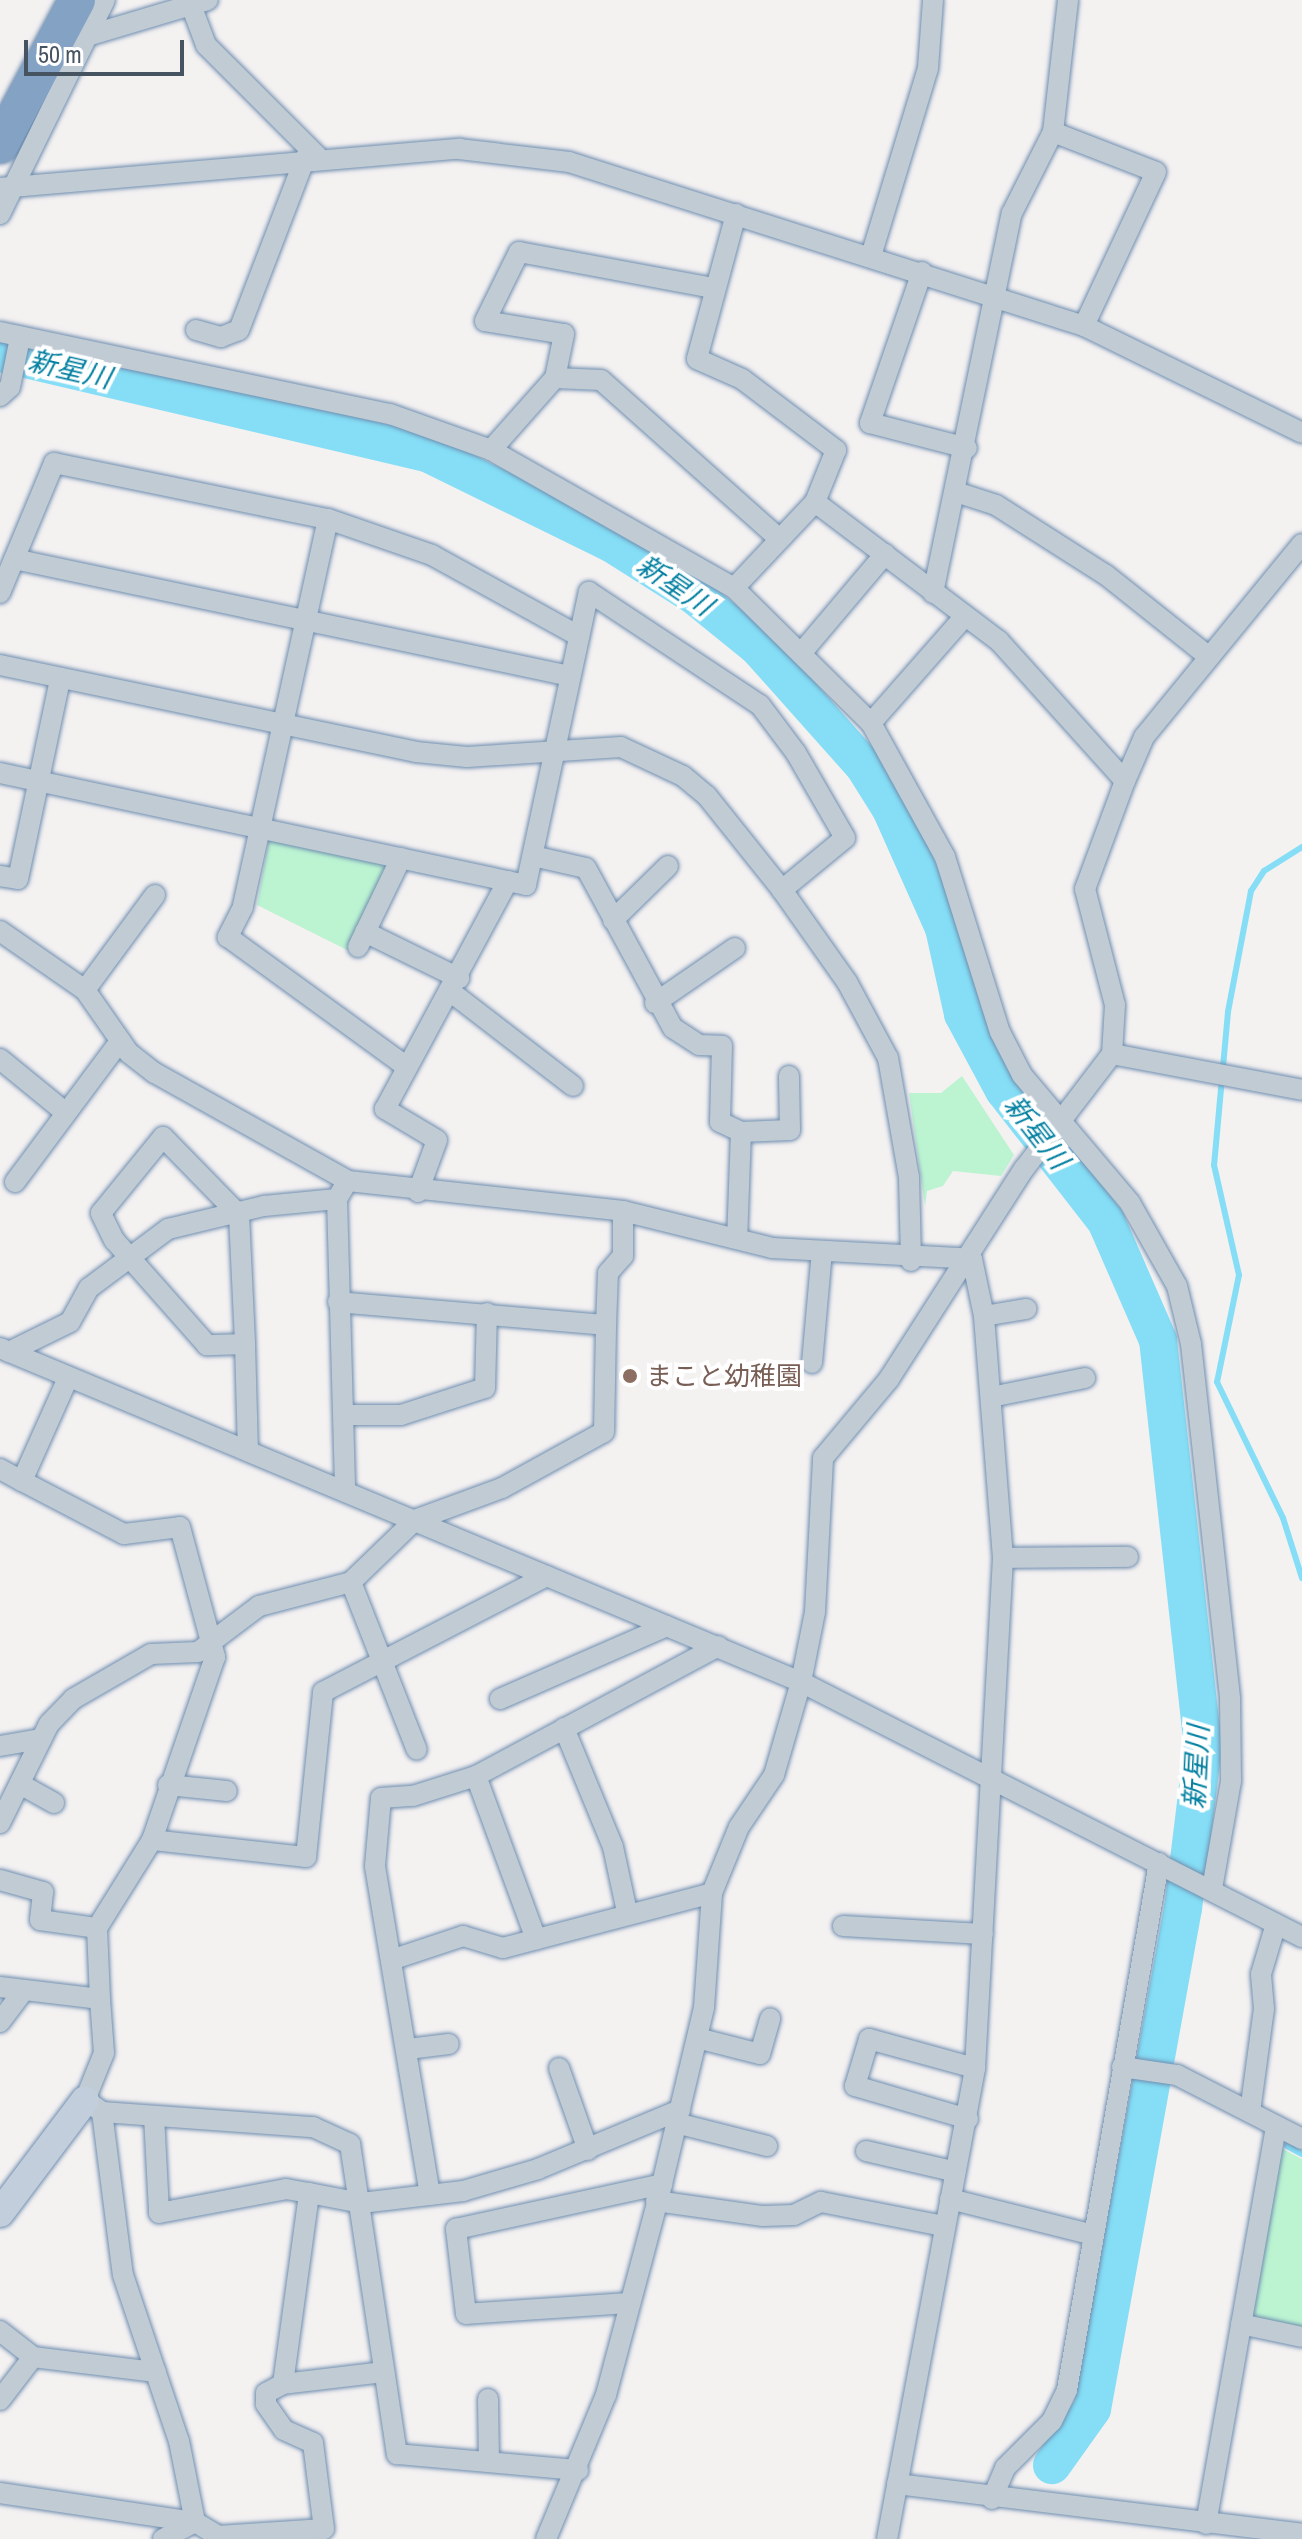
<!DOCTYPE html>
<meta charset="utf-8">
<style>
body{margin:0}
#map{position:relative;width:1302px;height:2539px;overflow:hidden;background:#f4f1f1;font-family:"Archivo Narrow","Noto Sans JP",sans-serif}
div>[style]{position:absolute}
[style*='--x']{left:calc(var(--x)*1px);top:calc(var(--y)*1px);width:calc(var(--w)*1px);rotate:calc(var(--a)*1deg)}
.green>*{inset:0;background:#bcf4d2}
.stream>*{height:6px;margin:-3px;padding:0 3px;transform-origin:3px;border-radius:3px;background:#85def6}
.river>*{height:38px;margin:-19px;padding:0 19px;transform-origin:19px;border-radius:19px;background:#85def6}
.roads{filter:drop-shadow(0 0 2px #6f8eb0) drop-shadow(0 0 2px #6f8eb0)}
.street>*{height:20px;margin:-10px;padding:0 10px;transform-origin:10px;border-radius:10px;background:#c0cbd4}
.secondary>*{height:28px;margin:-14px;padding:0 14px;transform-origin:14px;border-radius:14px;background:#c2cedb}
.highway>*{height:36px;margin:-18px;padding:0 18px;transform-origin:18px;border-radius:18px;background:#84a3c4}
.dots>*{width:22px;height:22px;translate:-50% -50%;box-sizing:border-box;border:4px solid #fff;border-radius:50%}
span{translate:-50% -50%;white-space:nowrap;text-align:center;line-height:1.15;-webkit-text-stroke:8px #fff;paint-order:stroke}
.education-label{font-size:26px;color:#785e54}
.left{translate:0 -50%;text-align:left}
.water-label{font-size:28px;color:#0380a1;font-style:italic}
.scale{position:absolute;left:24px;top:40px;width:160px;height:36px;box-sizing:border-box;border:4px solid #465461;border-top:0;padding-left:10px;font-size:24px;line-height:28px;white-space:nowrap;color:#465461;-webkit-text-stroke:6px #fff;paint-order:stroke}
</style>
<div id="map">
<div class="green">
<div style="clip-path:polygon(269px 840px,391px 866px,349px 951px,257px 905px)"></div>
<div style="clip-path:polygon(962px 1076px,1014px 1155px,1001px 1176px,953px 1171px,943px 1186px,927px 1191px,925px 1206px,909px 1093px,941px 1093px)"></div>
<div style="clip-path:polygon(1279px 2147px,1302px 2159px,1302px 2330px,1247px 2319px)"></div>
</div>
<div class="stream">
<div style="--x:1302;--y:847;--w:45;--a:147.7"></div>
<div style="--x:1264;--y:871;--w:24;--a:123"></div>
<div style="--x:1251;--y:891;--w:123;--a:100.8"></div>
<div style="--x:1228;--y:1012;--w:154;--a:95.2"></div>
<div style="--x:1214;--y:1165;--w:113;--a:77.2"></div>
<div style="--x:1239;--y:1275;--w:109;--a:101.6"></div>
<div style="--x:1217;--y:1382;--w:151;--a:64.1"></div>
<div style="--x:1283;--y:1518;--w:63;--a:72.4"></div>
<div style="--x:1287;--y:2146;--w:17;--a:28"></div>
</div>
<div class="river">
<div style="--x:0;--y:353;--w:439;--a:13.2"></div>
<div style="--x:427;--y:453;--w:205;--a:26.1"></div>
<div style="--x:611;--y:543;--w:99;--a:32.2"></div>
<div style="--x:695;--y:596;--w:81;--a:39"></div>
<div style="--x:758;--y:647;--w:159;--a:48.3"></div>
<div style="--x:864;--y:766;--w:51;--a:57.9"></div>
<div style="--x:891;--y:809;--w:130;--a:66"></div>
<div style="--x:944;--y:928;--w:88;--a:77.5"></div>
<div style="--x:963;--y:1014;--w:86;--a:61.7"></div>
<div style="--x:1004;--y:1090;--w:166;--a:52.1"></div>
<div style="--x:1106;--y:1221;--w:130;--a:66.4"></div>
<div style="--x:1158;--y:1340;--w:408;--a:83.7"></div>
<div style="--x:1203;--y:1746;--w:163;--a:97"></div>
<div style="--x:1183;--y:1908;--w:509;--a:100.29"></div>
<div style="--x:1092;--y:2409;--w:69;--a:125.5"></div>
</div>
<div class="roads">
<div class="street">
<div style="--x:191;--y:5;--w:43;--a:69.4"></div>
<div style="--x:206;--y:45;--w:160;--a:45"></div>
<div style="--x:87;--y:36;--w:126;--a:-16.6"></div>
<div style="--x:1053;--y:132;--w:110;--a:21.2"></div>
<div style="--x:1156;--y:172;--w:170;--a:115.1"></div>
<div style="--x:0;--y:188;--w:461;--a:-4.9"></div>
<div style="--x:459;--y:149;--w:111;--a:6.7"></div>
<div style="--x:569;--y:162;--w:540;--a:17.66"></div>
<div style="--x:1084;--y:326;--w:243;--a:26.1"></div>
<div style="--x:0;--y:214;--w:238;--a:-63.9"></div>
<div style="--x:736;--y:214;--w:150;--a:105.1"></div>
<div style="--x:697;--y:359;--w:49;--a:24"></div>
<div style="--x:742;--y:379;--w:118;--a:37.1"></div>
<div style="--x:836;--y:450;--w:56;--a:112"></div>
<div style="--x:871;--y:256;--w:196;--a:-73.1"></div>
<div style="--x:928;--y:68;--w:68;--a:-85.8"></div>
<div style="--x:922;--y:272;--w:160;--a:109"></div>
<div style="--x:870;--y:423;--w:100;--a:14.5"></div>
<div style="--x:196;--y:330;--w:26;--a:16"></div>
<div style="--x:221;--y:337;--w:19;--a:-21"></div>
<div style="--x:239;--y:330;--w:184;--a:-69"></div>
<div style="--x:0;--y:332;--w:399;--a:11.9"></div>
<div style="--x:390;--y:414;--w:107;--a:19.6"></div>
<div style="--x:491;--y:450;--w:279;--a:29.6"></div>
<div style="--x:734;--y:588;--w:192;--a:44.6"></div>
<div style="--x:871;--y:723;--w:153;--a:61.1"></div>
<div style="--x:945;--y:857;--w:183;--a:72.6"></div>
<div style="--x:1000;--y:1032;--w:48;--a:62.9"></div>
<div style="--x:1022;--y:1075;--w:167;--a:49.8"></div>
<div style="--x:1130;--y:1203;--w:95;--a:60.5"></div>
<div style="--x:1177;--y:1286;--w:60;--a:76.4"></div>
<div style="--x:1191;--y:1344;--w:357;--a:83.7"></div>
<div style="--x:1230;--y:1699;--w:82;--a:89.3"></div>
<div style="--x:1231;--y:1781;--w:110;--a:100"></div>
<div style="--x:555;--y:378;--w:46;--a:2.5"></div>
<div style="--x:601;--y:380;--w:236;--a:41.7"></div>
<div style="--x:0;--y:396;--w:13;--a:-42"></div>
<div style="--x:10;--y:387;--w:50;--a:-78.5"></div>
<div style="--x:491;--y:450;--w:96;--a:-48.4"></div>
<div style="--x:555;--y:378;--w:45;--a:-78.4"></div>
<div style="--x:564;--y:334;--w:80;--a:-170.7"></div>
<div style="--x:485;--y:321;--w:77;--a:-63.8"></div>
<div style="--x:519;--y:252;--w:198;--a:10.5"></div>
<div style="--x:959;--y:493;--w:39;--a:18"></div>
<div style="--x:996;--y:505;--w:130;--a:32.5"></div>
<div style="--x:1106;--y:575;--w:130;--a:38.5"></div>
<div style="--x:328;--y:519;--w:397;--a:102.4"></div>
<div style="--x:243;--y:907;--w:34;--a:117"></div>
<div style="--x:228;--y:937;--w:221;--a:36"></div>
<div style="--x:14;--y:559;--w:568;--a:11.88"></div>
<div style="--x:734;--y:588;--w:118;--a:-46.7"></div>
<div style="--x:815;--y:502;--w:231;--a:37.1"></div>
<div style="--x:999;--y:641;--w:188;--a:48"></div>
<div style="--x:0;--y:593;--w:141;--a:-67.4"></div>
<div style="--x:54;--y:463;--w:280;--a:11.6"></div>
<div style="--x:328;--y:519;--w:110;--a:19.1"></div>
<div style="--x:432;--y:555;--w:168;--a:28.9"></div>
<div style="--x:933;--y:593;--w:388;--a:-78.3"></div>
<div style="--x:1012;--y:213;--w:91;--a:-63.2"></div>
<div style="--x:1053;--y:132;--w:133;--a:-83.5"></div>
<div style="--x:803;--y:651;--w:127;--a:-49.8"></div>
<div style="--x:0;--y:665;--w:425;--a:11.8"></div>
<div style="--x:416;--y:752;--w:51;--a:5.6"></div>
<div style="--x:467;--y:757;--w:154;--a:-3.7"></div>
<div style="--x:621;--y:747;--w:68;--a:25.1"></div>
<div style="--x:683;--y:776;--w:31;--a:40"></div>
<div style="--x:707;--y:796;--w:120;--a:51.4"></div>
<div style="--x:782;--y:890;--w:113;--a:54.8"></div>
<div style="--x:847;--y:982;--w:86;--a:61.7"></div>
<div style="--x:888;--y:1058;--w:121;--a:80"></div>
<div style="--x:909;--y:1177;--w:84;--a:88.6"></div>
<div style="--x:871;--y:723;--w:142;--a:-48.7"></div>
<div style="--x:0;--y:773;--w:538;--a:12.02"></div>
<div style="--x:526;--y:885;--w:300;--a:-77.9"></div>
<div style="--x:589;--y:592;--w:205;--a:33.5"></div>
<div style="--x:760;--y:705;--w:60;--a:53.1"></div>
<div style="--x:796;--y:753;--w:98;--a:60"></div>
<div style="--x:845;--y:838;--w:82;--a:140.5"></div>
<div style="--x:533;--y:856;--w:54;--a:12.8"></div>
<div style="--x:586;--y:868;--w:182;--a:61.5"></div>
<div style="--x:673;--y:1028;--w:31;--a:33"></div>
<div style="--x:699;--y:1045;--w:23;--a:2"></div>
<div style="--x:722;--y:1046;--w:76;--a:91.5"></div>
<div style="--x:720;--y:1122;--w:23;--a:25"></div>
<div style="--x:741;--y:1132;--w:107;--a:92.1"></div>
<div style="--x:0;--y:876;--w:18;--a:9"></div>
<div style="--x:18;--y:879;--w:204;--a:-78.1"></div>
<div style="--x:613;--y:920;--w:77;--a:-44.5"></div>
<div style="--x:0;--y:931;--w:103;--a:34.8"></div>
<div style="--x:85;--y:990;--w:77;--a:55.1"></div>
<div style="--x:129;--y:1053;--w:33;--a:38"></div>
<div style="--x:155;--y:1073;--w:221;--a:29.2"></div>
<div style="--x:348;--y:1181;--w:277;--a:6.2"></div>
<div style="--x:623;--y:1211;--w:154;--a:13.9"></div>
<div style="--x:772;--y:1248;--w:200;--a:3.1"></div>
<div style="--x:365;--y:932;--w:105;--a:26.1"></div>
<div style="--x:358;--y:947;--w:99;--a:-64.2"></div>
<div style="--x:85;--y:990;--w:118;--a:-53.6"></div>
<div style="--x:451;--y:992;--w:154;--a:37.6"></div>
<div style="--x:655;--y:1003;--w:97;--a:-34.5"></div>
<div style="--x:1112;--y:1054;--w:193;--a:10.7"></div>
<div style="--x:0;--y:1059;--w:85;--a:39.3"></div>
<div style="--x:741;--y:1132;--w:49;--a:-2.3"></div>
<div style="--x:790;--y:1130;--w:54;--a:-91.1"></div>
<div style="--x:15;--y:1182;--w:176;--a:-53.3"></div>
<div style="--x:344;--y:1187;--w:14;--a:120"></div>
<div style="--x:337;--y:1199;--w:290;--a:88.4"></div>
<div style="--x:418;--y:1192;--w:55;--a:-69.9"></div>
<div style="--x:437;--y:1140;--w:61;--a:-149.2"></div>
<div style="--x:385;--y:1109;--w:259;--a:-61.7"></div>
<div style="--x:984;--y:1316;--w:43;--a:-9.5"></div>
<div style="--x:606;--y:1325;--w:52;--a:-87.8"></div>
<div style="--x:608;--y:1273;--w:23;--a:-49"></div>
<div style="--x:623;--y:1256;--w:45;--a:-90"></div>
<div style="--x:245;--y:1344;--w:38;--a:178"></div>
<div style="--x:207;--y:1345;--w:140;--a:-131.5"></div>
<div style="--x:114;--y:1240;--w:30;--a:-116"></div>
<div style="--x:101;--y:1213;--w:98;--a:-50.8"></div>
<div style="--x:163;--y:1137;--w:109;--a:45.7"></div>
<div style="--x:239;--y:1215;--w:129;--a:87.3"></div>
<div style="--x:245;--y:1344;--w:106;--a:88.4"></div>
<div style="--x:0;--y:1348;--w:868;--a:22.64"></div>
<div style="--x:801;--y:1682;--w:562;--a:26.98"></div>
<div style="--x:9;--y:1352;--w:68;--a:-26.2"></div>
<div style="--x:70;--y:1322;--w:39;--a:-61"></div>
<div style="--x:89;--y:1288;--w:99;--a:-36.8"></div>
<div style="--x:168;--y:1229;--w:99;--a:-13.5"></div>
<div style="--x:264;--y:1206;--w:73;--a:-5.5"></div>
<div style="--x:812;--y:1363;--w:111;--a:-84.9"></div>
<div style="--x:68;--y:1378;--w:113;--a:114.1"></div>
<div style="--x:22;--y:1481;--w:115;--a:27.5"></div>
<div style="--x:124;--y:1534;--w:56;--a:-7.1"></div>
<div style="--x:180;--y:1527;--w:135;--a:74.9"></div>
<div style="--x:215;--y:1657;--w:194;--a:109"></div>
<div style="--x:152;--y:1840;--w:104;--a:122"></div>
<div style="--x:97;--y:1928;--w:71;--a:87.6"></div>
<div style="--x:991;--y:1397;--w:96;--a:-11.4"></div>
<div style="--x:344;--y:1415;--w:57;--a:0"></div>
<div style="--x:401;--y:1415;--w:88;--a:-17.8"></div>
<div style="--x:485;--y:1388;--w:75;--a:-88.5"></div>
<div style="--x:0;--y:1469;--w:25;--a:29"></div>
<div style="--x:1003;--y:1558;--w:125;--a:-0.5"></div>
<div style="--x:351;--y:1582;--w:180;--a:68.6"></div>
<div style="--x:500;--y:1699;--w:182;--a:-23.6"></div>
<div style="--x:564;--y:1728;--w:129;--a:67.6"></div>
<div style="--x:613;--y:1847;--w:66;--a:77.8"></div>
<div style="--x:0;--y:1746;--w:42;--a:-9.7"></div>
<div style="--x:476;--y:1776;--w:174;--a:69.8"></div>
<div style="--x:20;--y:1784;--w:39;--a:29"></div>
<div style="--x:168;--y:1785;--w:59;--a:5.8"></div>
<div style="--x:0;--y:1823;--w:110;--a:-63.7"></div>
<div style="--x:49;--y:1724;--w:35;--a:-46"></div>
<div style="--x:73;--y:1699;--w:90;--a:-30"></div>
<div style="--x:151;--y:1654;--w:47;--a:-2.4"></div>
<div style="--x:198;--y:1652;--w:76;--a:-37"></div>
<div style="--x:259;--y:1606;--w:95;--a:-14.6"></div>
<div style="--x:351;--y:1582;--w:89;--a:-44.1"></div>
<div style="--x:415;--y:1520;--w:93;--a:-20.2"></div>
<div style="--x:502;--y:1488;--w:116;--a:-28.8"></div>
<div style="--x:604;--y:1432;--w:107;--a:-88.9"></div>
<div style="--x:606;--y:1325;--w:269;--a:-175.1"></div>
<div style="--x:152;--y:1840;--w:155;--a:6.3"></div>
<div style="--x:306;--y:1857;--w:166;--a:-84.1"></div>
<div style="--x:323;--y:1692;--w:252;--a:-27.4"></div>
<div style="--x:0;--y:1880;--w:45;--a:15.6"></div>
<div style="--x:43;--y:1892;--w:28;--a:96"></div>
<div style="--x:40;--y:1920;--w:58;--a:8"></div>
<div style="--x:843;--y:1926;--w:140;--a:3.3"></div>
<div style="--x:394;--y:1959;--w:73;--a:-18.4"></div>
<div style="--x:463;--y:1936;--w:42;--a:16.7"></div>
<div style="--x:503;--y:1948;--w:216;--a:-14.7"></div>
<div style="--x:0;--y:1987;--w:101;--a:6.8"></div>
<div style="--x:100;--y:1999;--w:54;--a:85.8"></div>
<div style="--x:104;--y:2053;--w:51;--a:112"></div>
<div style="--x:85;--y:2100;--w:21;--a:35"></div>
<div style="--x:102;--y:2112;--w:212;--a:4.1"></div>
<div style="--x:313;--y:2127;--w:41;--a:24.7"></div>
<div style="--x:350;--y:2144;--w:314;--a:81.4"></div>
<div style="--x:397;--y:2454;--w:182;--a:5.1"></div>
<div style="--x:0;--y:2022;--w:40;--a:-53"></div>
<div style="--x:697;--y:2038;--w:65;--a:14.3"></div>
<div style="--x:760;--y:2054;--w:37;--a:-74"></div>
<div style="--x:408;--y:2049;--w:41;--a:-7"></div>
<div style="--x:1122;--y:2067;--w:56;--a:8.3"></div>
<div style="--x:1177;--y:2075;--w:140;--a:27.1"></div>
<div style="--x:559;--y:2068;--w:87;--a:70.5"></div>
<div style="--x:102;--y:2112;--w:164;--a:82.7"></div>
<div style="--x:123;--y:2275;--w:175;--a:71.4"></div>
<div style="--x:179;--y:2441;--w:83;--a:78.8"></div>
<div style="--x:1250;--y:2112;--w:104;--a:-82.3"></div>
<div style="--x:1264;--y:2009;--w:35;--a:-95"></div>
<div style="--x:1261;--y:1974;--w:52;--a:-73.3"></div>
<div style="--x:154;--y:2116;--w:97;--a:87"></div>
<div style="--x:159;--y:2213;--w:129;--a:-10.7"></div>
<div style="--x:286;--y:2189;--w:23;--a:10"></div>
<div style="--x:968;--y:2119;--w:118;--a:-163.7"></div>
<div style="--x:855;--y:2086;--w:49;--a:-73.4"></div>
<div style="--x:869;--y:2039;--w:110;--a:15.3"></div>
<div style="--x:676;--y:2123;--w:94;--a:14.2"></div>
<div style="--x:866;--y:2151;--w:92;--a:13.1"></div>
<div style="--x:430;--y:2195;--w:334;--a:-99.5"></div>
<div style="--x:375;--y:1866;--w:68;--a:-85"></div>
<div style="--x:381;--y:1798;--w:32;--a:-4"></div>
<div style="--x:413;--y:1796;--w:66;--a:-17.6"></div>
<div style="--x:476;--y:1776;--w:275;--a:-28.2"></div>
<div style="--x:950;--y:2199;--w:147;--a:14.1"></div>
<div style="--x:656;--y:2201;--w:108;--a:8"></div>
<div style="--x:763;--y:2216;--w:31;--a:-2"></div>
<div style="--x:794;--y:2215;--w:30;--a:-26"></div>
<div style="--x:821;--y:2202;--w:124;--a:11.1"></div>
<div style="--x:630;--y:2303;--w:164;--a:176.2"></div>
<div style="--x:466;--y:2314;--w:86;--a:-96.7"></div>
<div style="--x:456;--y:2229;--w:211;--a:-12.3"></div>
<div style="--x:1241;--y:2324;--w:62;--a:12"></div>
<div style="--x:0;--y:2331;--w:42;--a:38.2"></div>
<div style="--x:33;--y:2357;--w:54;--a:127.5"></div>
<div style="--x:33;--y:2357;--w:124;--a:7"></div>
<div style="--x:283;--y:2384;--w:102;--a:-6.8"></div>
<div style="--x:488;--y:2399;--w:62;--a:89.1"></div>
<div style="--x:897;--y:2484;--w:408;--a:7"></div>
<div style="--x:0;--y:2493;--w:197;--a:8.5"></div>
<div style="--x:195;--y:2522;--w:27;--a:31"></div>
<div style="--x:218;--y:2536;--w:106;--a:-3.8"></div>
<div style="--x:324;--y:2529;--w:87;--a:-97.3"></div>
<div style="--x:313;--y:2443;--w:32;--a:-156"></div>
<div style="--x:284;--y:2430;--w:32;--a:-125"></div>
<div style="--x:266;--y:2404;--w:11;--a:-90"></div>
<div style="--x:266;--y:2393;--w:19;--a:-28"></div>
<div style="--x:283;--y:2384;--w:193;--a:-82.2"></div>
<div style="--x:309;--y:2193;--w:53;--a:10.9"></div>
<div style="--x:361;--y:2203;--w:103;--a:-6.7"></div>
<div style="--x:463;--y:2191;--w:78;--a:-16.3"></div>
<div style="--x:538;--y:2169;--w:154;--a:-22.6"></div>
<div style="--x:992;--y:2499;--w:34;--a:-67"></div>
<div style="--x:1005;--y:2468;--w:66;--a:-45"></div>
<div style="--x:1052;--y:2421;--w:34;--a:-64"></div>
<div style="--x:1067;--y:2390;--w:535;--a:-80.1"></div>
<div style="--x:1206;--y:2524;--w:404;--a:-80"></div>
<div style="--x:163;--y:2539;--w:36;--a:-28"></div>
<div style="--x:546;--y:2539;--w:156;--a:-67.4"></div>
<div style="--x:606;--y:2395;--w:218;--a:-75.1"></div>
<div style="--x:662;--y:2184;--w:181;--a:-76.6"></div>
<div style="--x:704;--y:2008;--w:115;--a:-86"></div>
<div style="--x:712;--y:1893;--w:71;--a:-67.8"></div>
<div style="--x:739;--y:1827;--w:63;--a:-56.1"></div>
<div style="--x:774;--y:1775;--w:97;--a:-73.8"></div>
<div style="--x:801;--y:1682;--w:71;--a:-78.7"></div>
<div style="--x:815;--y:1612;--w:154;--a:-87"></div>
<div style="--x:823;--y:1458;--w:103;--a:-50.1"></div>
<div style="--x:889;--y:1379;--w:250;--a:-57.3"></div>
<div style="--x:1024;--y:1169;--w:145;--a:-52.6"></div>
<div style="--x:1112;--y:1054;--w:49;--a:-86.5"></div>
<div style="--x:1115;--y:1005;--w:120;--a:-104.5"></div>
<div style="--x:1085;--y:889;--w:115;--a:-69.7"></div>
<div style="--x:1125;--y:781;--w:48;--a:-66.6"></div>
<div style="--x:1144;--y:737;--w:249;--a:-50.7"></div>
<div style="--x:887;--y:2539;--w:479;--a:-79.4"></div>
<div style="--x:975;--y:2068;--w:511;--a:-86.86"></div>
<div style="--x:1003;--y:1558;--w:243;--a:-94.5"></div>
<div style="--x:984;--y:1316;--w:58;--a:-101.9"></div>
</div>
<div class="secondary">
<div style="--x:0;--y:2213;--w:141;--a:-53"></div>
</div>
<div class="highway">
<div style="--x:0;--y:145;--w:164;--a:-62"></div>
</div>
</div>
<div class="dots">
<div style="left:630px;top:1376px;background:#8d6e63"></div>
</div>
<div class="education-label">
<span class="left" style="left:646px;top:1376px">まこと幼稚園</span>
</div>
<div class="water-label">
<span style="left:70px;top:369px;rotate:13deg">新星川</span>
<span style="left:675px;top:585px;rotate:34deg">新星川</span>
<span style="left:1037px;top:1132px;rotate:52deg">新星川</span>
<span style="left:1196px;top:1767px;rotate:-87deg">新星川</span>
</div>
<div class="scale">50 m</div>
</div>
